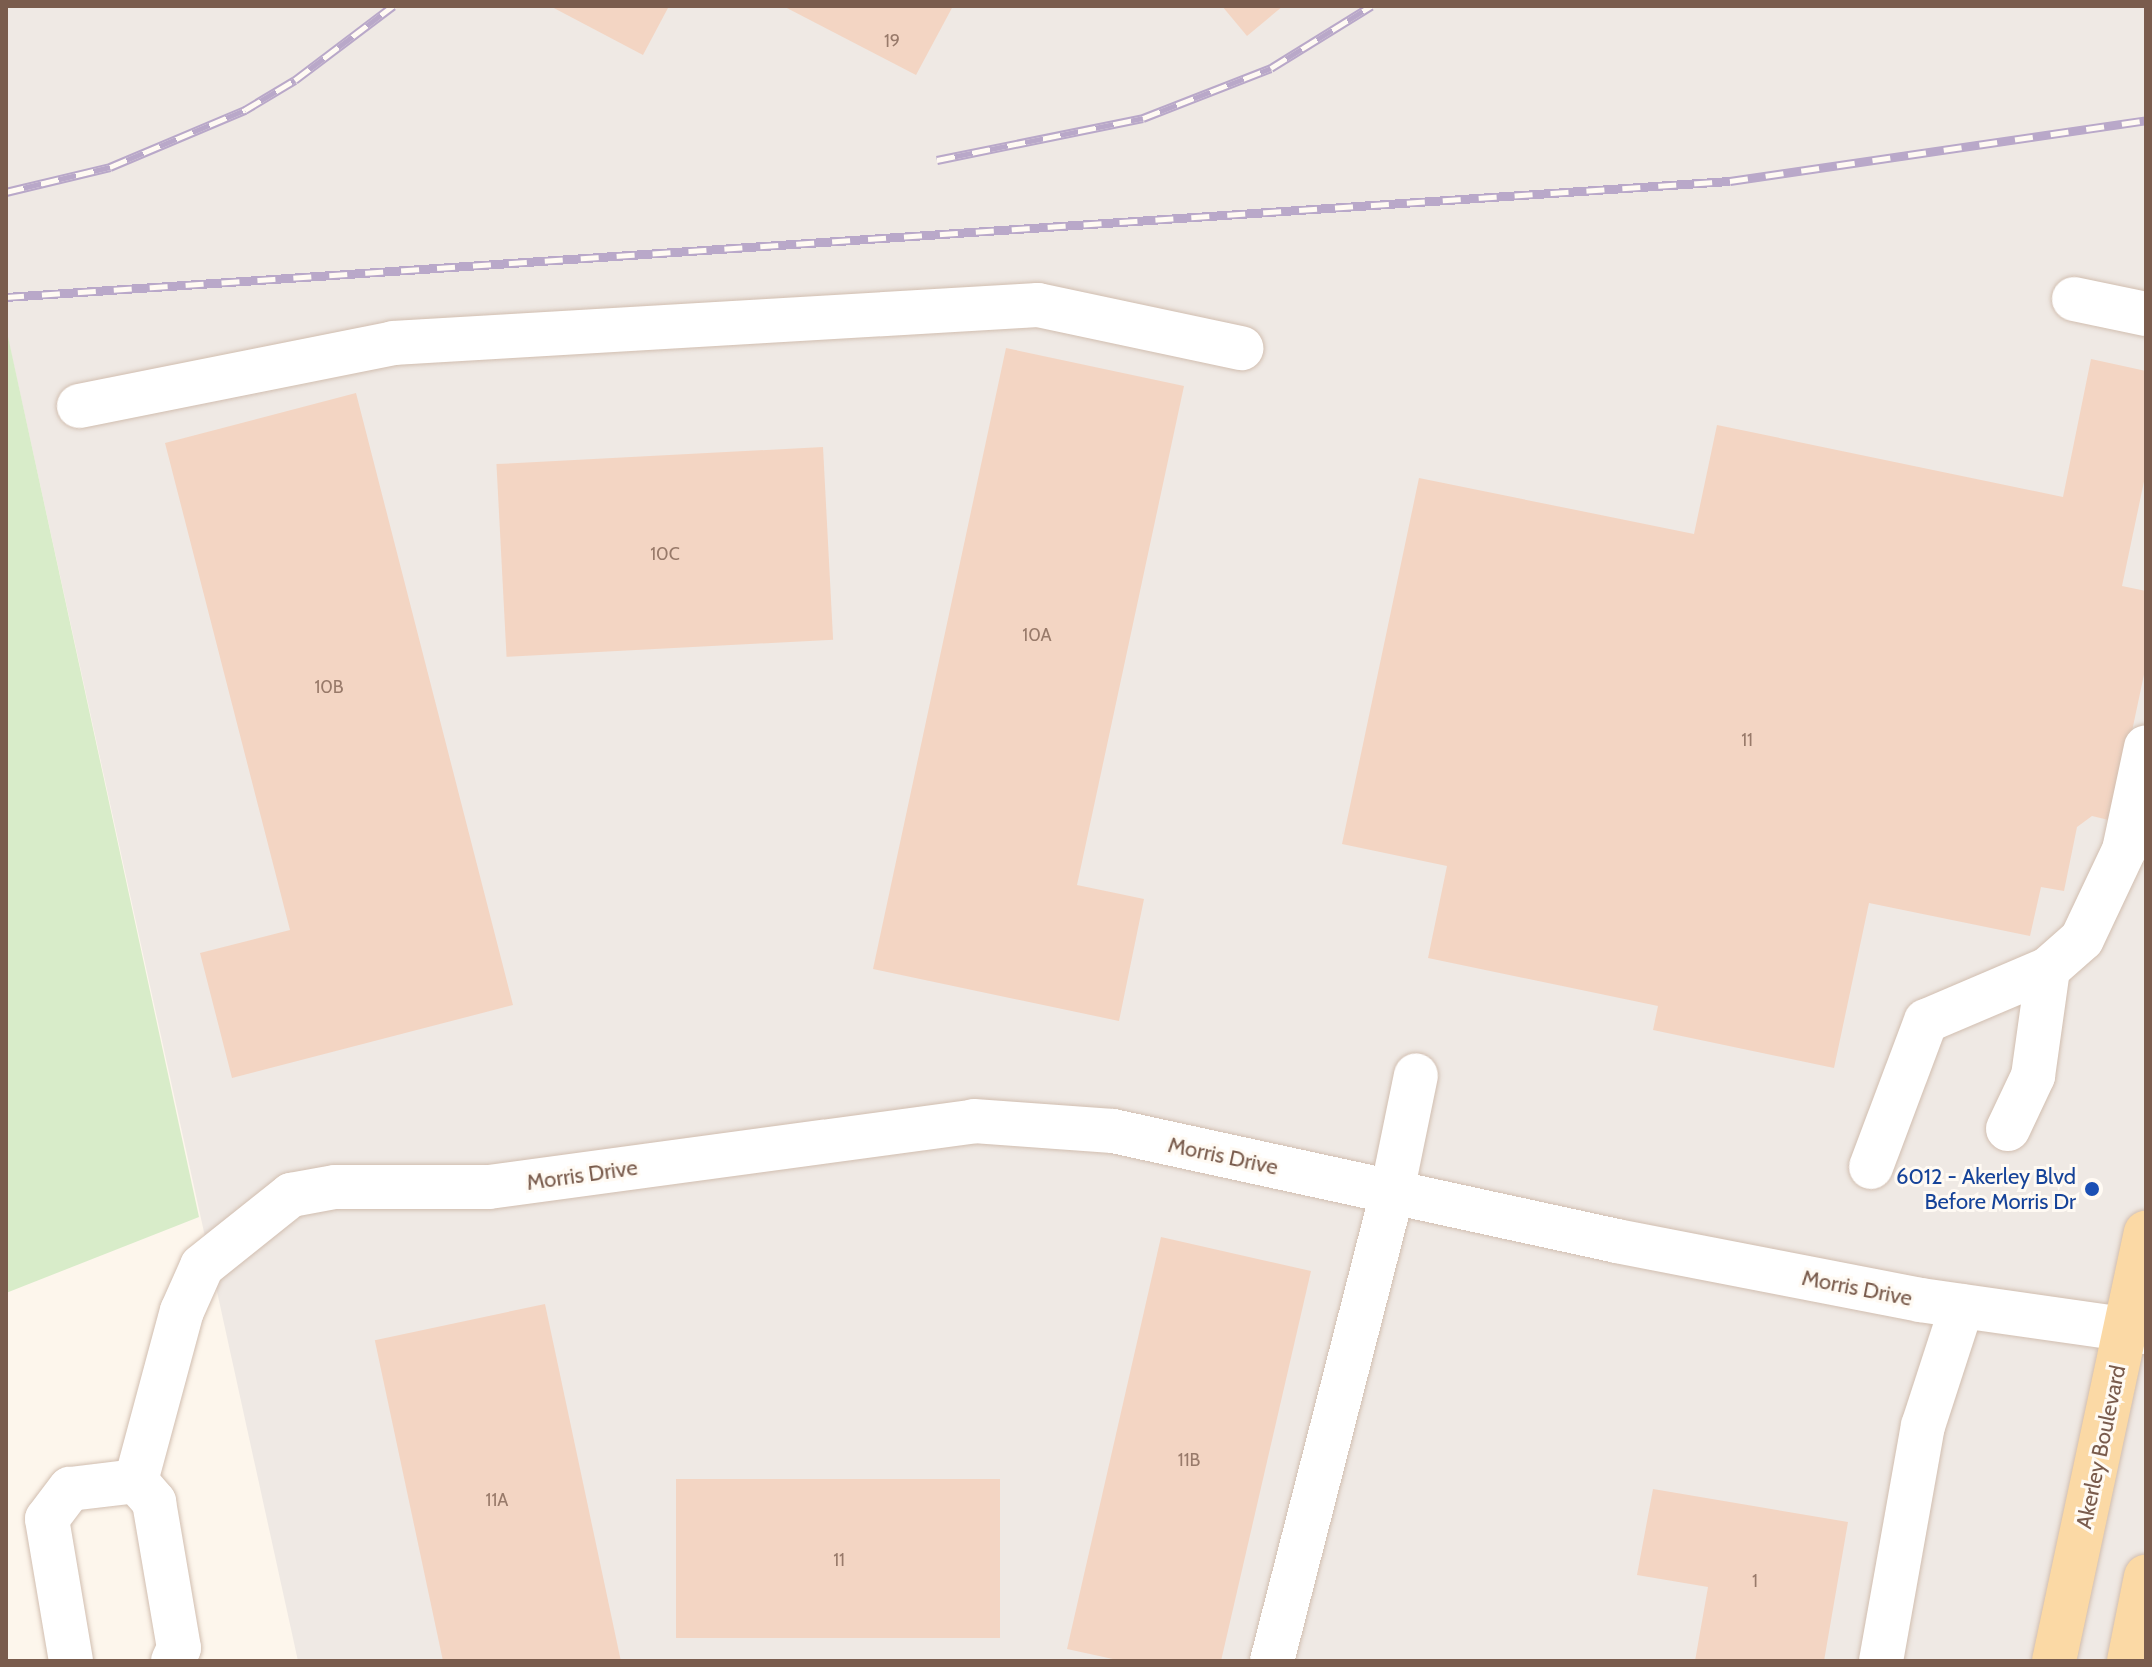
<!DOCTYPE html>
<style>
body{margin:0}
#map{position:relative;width:2152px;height:1667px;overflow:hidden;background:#fdf6ec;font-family:Cabin,sans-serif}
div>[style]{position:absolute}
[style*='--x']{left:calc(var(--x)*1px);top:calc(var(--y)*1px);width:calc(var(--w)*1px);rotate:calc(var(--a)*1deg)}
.industrial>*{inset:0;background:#efe9e4}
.green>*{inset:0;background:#d8ecc9}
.building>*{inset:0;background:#f3d5c3;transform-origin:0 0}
.roads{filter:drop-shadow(0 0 2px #d1beb0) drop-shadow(0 0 2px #d1beb0)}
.minor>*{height:44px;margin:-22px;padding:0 22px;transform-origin:22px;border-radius:22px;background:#fff}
.major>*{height:44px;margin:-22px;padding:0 22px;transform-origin:22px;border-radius:22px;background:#fbd9a5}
.rail>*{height:9px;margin-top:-4.5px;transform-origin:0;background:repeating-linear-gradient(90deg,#fffaf3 0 18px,#b9a8c9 0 36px);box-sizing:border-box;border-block:2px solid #b9a8c9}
.dots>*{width:22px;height:22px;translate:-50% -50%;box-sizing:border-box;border:4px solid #fffaf3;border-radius:50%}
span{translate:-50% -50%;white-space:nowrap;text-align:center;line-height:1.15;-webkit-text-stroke:6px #fffaf3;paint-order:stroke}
.number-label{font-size:18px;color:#987a6a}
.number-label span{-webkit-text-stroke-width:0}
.street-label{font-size:22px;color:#7a5c4d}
.transit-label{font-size:22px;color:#164399}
.right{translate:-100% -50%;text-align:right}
.frame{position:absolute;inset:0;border:8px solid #7a5c4d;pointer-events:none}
</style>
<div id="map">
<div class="industrial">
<div style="clip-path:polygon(6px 6px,2146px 6px,2146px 1661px,298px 1661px,6px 329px)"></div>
</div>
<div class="green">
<div style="clip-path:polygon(7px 332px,199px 1217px,6px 1293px,6px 332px)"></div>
</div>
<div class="building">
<div style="clip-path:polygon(550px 6px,669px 6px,643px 55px)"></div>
<div style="clip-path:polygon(783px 6px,953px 6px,916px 75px)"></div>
<div style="clip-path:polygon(1222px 6px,1283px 6px,1247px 36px)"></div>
<div style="clip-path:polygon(1006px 348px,1184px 386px,1077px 885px,1144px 899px,1119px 1021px,873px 969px)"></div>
<div style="clip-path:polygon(2091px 359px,2146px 371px,2146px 472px,2122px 586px,2146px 591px,2146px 665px,2113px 821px,2092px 816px,2077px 827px,2064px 891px,2041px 887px,2030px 936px,1869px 903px,1834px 1068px,1653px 1030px,1658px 1006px,1428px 958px,1447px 866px,1342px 844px,1419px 478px,1694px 534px,1717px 425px,2063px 497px)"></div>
<div style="clip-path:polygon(356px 393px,513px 1005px,232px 1078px,200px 953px,290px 930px,165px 443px)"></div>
<div style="left:823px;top:447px;width:193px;height:327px;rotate:87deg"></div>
<div style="clip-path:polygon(1161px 1237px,1311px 1271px,1221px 1661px,1122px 1661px,1067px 1649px)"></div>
<div style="left:545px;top:1304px;width:364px;height:174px;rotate:78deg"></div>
<div style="left:1000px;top:1479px;width:159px;height:324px;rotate:90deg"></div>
<div style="clip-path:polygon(1653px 1489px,1848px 1522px,1824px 1661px,1695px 1661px,1708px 1587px,1637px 1575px)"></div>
</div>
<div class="roads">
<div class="minor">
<div style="--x:2074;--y:299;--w:74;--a:11.8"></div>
<div style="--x:79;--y:406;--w:320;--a:-11.3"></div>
<div style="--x:393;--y:343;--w:646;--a:-3.37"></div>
<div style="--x:1038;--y:305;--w:208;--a:12"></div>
<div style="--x:2008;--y:1129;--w:59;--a:-64.7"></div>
<div style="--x:2033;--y:1076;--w:108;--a:-82"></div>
<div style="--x:2048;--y:969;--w:45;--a:-41.4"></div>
<div style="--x:2082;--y:939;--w:98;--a:-64.7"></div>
<div style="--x:2124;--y:850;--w:105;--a:-77.9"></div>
<div style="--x:1871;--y:1167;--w:156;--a:-69.4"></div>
<div style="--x:1926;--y:1021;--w:133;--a:-23.1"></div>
<div style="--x:136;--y:1481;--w:176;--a:-74.9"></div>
<div style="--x:182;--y:1311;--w:49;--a:-66"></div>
<div style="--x:202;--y:1266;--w:114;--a:-38.6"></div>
<div style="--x:291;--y:1195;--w:45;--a:-10.3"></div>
<div style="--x:335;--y:1187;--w:154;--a:0"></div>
<div style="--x:489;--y:1187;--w:489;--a:-7.7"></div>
<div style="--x:974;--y:1121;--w:139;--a:4.1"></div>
<div style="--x:1113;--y:1131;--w:516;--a:12.31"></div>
<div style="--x:1617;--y:1241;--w:309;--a:11"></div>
<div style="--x:1920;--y:1300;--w:228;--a:8.1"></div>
<div style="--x:136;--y:1481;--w:28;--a:49"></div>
<div style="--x:154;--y:1502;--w:148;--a:80.3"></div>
<div style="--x:179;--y:1648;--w:14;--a:115"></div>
<div style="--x:71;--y:1661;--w:144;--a:-99.6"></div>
<div style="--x:47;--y:1519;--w:38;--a:-53"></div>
<div style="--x:70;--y:1489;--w:66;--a:-6.9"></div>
<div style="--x:1272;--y:1661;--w:484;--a:-75.6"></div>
<div style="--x:1392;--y:1192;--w:119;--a:-78.4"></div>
<div style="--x:1881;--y:1661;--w:239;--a:-79.9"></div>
<div style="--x:1923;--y:1426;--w:126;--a:-72"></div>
</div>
<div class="major">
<div style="--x:2054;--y:1661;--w:438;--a:-77.9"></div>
<div style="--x:2129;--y:1661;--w:86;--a:-78.6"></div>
</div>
</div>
<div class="rail">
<div style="--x:937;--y:160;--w:210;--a:-11.5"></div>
<div style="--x:1143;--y:118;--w:137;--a:-21.3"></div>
<div style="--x:1271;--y:68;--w:118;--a:-31.8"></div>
<div style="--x:6;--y:192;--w:107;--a:-13.5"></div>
<div style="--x:110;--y:167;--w:147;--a:-22.9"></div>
<div style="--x:245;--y:110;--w:58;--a:-31"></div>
<div style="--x:295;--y:80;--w:123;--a:-37.1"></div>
<div style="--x:6;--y:297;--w:1728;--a:-3.85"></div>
<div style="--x:1730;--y:181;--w:420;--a:-8.3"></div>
</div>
<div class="dots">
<div style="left:2092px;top:1189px;background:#1a4fb4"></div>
</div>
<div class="number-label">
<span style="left:892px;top:41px">19</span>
<span style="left:665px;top:554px">10C</span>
<span style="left:1037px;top:635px">10A</span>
<span style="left:329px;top:687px">10B</span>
<span style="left:1747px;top:740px">11</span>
<span style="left:1189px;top:1460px">11B</span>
<span style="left:497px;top:1500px">11A</span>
<span style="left:839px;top:1560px">11</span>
<span style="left:1755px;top:1581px">1</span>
</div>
<div class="street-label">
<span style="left:1223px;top:1156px;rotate:12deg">Morris Drive</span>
<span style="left:582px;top:1175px;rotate:-8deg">Morris Drive</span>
<span style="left:1857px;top:1288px;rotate:11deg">Morris Drive</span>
<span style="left:2101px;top:1447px;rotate:-78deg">Akerley Boulevard</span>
</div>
<div class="transit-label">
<span class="right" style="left:2076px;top:1189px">6012 - Akerley Blvd<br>Before Morris Dr</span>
</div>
<div class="frame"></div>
</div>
